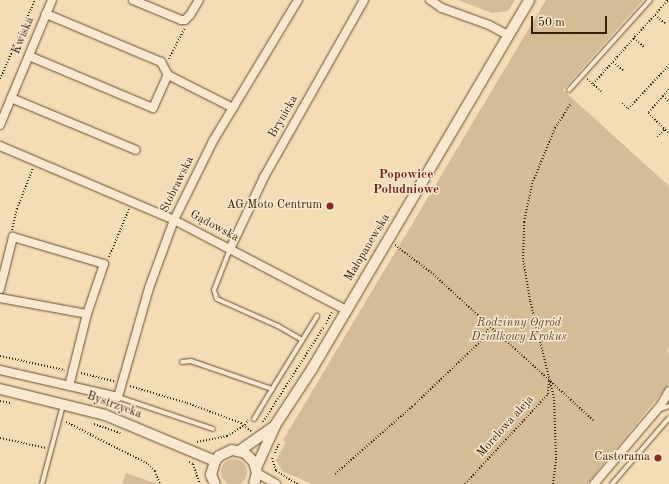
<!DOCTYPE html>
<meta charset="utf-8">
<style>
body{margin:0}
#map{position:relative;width:669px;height:484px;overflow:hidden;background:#f4dcb5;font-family:"Old Standard TT",serif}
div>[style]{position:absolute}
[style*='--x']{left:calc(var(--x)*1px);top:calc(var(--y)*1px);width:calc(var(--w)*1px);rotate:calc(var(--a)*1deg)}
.green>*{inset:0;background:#d4bc97}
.round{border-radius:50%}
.path>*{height:2px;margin-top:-1px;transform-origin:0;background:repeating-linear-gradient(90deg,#352105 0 1px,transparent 0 3px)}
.roads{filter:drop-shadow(0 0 1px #655031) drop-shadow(0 0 1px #655031)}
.service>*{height:4px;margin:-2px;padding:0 2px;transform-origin:2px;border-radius:2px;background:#f8e8cf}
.minor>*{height:8px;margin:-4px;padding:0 4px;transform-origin:4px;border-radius:4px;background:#f8e8cf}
.tertiary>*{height:10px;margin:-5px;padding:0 5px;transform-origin:5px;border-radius:5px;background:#f8e8cf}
.dots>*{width:11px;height:11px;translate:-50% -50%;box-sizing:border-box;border:2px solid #f8e8cf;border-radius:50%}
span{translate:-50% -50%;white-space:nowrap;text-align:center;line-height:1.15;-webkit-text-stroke:3px #f8e8cf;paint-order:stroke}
.street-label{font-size:12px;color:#352105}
.poi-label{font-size:12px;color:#352105}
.right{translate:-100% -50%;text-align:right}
.park-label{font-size:12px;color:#5d482a;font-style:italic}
.neighbourhood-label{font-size:13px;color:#7a1f14;font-weight:700}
.scale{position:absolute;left:531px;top:16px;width:76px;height:18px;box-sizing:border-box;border:2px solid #352105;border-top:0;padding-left:5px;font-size:12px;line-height:14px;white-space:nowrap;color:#352105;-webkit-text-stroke:3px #f8e8cf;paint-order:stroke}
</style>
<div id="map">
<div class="green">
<div style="clip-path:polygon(458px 0,515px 0,508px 11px,492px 13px)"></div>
<div style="clip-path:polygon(546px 0,643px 0,563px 90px,669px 186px,669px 348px,667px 351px,669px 354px,669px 384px,587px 484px,312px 484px,282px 471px,276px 460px,286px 442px,283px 440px)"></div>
<div class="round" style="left:221px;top:459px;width:26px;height:26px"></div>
<div style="clip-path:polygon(126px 473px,158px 484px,122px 484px)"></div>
</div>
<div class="path">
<div style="--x:655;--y:15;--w:13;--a:39"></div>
<div style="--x:634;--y:38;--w:13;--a:42"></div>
<div style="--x:169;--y:59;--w:34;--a:-63"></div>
<div style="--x:613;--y:62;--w:13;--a:39"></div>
<div style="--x:0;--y:79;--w:86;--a:-66.1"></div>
<div style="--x:587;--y:79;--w:21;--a:41"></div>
<div style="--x:593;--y:84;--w:113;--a:-48.2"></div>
<div style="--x:669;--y:89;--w:32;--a:131"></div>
<div style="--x:648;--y:113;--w:29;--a:44"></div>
<div style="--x:663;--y:96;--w:8;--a:40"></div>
<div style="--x:622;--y:103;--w:8;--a:45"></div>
<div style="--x:628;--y:109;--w:60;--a:-47"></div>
<div style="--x:657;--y:137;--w:11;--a:-45"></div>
<div style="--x:12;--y:230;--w:22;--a:-77"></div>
<div style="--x:17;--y:209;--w:44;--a:-68.7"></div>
<div style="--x:395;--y:245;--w:48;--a:37.3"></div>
<div style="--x:433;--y:274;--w:218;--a:42.4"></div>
<div style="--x:109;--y:257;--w:52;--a:-67.4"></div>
<div style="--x:326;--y:324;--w:13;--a:-63"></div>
<div style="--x:0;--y:356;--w:66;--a:12.2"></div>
<div style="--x:81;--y:373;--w:34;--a:14"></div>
<div style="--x:130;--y:386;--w:59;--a:16.6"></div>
<div style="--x:187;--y:403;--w:58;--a:20.3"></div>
<div style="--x:241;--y:423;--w:13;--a:39"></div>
<div style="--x:0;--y:401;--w:11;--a:10"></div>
<div style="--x:66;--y:422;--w:92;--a:27.1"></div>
<div style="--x:148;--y:464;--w:10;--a:45"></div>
<div style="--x:155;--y:471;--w:14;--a:69"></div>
<div style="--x:263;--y:422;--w:112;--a:-57.4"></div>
<div style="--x:94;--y:424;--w:28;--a:19"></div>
<div style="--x:0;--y:438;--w:47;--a:12.3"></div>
<div style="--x:197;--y:442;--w:31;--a:-11"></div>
<div style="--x:227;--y:436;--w:21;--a:-31"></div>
<div style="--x:245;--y:425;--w:6;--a:-59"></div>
<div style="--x:275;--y:453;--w:11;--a:-68"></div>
<div style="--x:272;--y:458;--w:14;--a:73"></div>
<div style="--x:276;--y:471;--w:26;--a:31"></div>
<div style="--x:189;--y:462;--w:4;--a:27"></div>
<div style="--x:193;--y:464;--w:21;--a:71"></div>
<div style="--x:335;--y:474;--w:106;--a:-41.2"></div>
<div style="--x:415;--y:404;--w:95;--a:-43.7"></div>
<div style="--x:484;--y:338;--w:14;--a:-65"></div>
<div style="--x:465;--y:484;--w:122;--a:-47.3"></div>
<div style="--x:548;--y:394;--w:14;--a:-86"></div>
<div style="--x:553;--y:484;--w:26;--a:-83"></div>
<div style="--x:556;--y:458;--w:60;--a:-91.9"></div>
<div style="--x:554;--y:398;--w:101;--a:-103.8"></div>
<div style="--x:530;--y:300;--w:42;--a:-99.7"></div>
<div style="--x:523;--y:259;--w:37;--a:-88"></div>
<div style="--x:524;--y:222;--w:39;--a:-78"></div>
<div style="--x:532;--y:184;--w:61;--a:-67.7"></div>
<div style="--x:555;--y:128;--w:30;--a:-57"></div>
</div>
<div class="roads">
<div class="service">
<div style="--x:569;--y:90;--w:121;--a:-48"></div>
<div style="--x:230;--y:249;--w:44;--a:111.3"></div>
<div style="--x:214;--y:290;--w:9;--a:72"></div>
<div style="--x:217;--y:299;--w:67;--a:23.9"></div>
<div style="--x:278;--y:326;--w:28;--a:30"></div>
<div style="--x:182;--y:362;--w:9;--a:-6"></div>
<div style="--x:191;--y:361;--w:86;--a:19.1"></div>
<div style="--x:272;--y:389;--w:86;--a:-58.3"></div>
<div style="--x:118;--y:397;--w:100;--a:18.6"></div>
<div style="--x:660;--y:409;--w:9;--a:-18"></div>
<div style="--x:254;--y:419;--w:35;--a:-59"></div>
<div style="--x:42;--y:484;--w:82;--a:-75.1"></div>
<div style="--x:612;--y:484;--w:87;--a:-49.2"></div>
</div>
<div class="minor">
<div style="--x:133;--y:0;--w:52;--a:22.6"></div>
<div style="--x:181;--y:20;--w:4;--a:0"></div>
<div style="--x:185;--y:20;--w:7;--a:-45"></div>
<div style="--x:190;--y:15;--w:17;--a:-59"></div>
<div style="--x:430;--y:0;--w:14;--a:34"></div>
<div style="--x:442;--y:8;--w:50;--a:19.9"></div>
<div style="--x:489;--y:25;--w:21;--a:28"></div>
<div style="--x:29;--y:56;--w:134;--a:22.8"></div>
<div style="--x:153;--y:108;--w:36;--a:-66"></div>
<div style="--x:168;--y:75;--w:15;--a:-118"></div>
<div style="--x:161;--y:62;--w:125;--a:-157.3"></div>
<div style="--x:168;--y:75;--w:73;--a:26.9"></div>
<div style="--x:11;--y:98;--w:135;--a:22.6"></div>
<div style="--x:0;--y:125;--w:135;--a:-67.4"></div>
<div style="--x:0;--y:146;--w:189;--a:23"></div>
<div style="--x:174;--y:220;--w:194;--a:27.6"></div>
<div style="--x:230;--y:249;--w:80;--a:-64.7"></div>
<div style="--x:264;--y:177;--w:203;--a:-60.5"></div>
<div style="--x:0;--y:289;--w:54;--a:-76"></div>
<div style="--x:13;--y:237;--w:95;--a:16.5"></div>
<div style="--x:104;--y:264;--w:53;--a:108.8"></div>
<div style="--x:87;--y:314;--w:74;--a:104"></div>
<div style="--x:0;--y:298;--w:88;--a:10.4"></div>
<div style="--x:0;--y:370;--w:121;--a:12.9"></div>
<div style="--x:118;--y:397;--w:113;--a:-74.1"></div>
<div style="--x:149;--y:288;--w:72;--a:-69.8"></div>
<div style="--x:174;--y:220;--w:88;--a:-63.7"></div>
<div style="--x:213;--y:141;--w:165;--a:-58.9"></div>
<div style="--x:257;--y:473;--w:22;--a:30"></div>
<div style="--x:594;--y:484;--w:104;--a:-49.7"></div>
<div style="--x:661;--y:405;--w:16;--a:-60"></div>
</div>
<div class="tertiary">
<div style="--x:0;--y:389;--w:108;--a:13.9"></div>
<div style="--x:105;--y:415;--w:119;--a:22.7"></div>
<div style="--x:239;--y:451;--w:44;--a:-34.8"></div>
<div style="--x:256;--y:468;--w:48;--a:-65.6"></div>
<div style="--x:276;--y:424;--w:66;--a:-56.8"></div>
<div style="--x:312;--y:369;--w:428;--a:-59.5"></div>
<div style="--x:215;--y:484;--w:10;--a:-114"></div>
<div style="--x:211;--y:475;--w:15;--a:-74"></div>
<div style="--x:215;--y:461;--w:6;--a:-51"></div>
<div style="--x:219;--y:456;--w:14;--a:-25"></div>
<div style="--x:232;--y:450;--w:13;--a:13"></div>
<div style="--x:245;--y:453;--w:13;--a:45"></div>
<div style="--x:254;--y:462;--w:11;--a:75"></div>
<div style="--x:257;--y:473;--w:11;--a:105"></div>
</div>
</div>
<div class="dots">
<div style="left:330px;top:206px;background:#8f2418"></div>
<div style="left:658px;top:458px;background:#8f2418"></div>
</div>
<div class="street-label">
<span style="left:24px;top:36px;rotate:-67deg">Kwiska</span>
<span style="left:284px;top:117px;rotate:-60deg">Brynicka</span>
<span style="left:178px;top:185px;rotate:-64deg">Stobrawska</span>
<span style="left:214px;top:227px;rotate:28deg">Gądowska</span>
<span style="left:368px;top:248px;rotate:-59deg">Małopanewska</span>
<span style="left:114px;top:406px;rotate:20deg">Bystrzycka</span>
<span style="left:506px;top:427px;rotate:-48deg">Morelowa aleja</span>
</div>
<div class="poi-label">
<span class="right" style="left:322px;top:206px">AG Moto Centrum</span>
<span class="right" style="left:650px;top:458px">Castorama</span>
</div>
<div class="park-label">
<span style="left:519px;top:331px">Rodzinny Ogród<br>Działkowy Krokus</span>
</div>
<div class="neighbourhood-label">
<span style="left:406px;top:183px">Popowice<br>Południowe</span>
</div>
<div class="scale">50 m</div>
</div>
